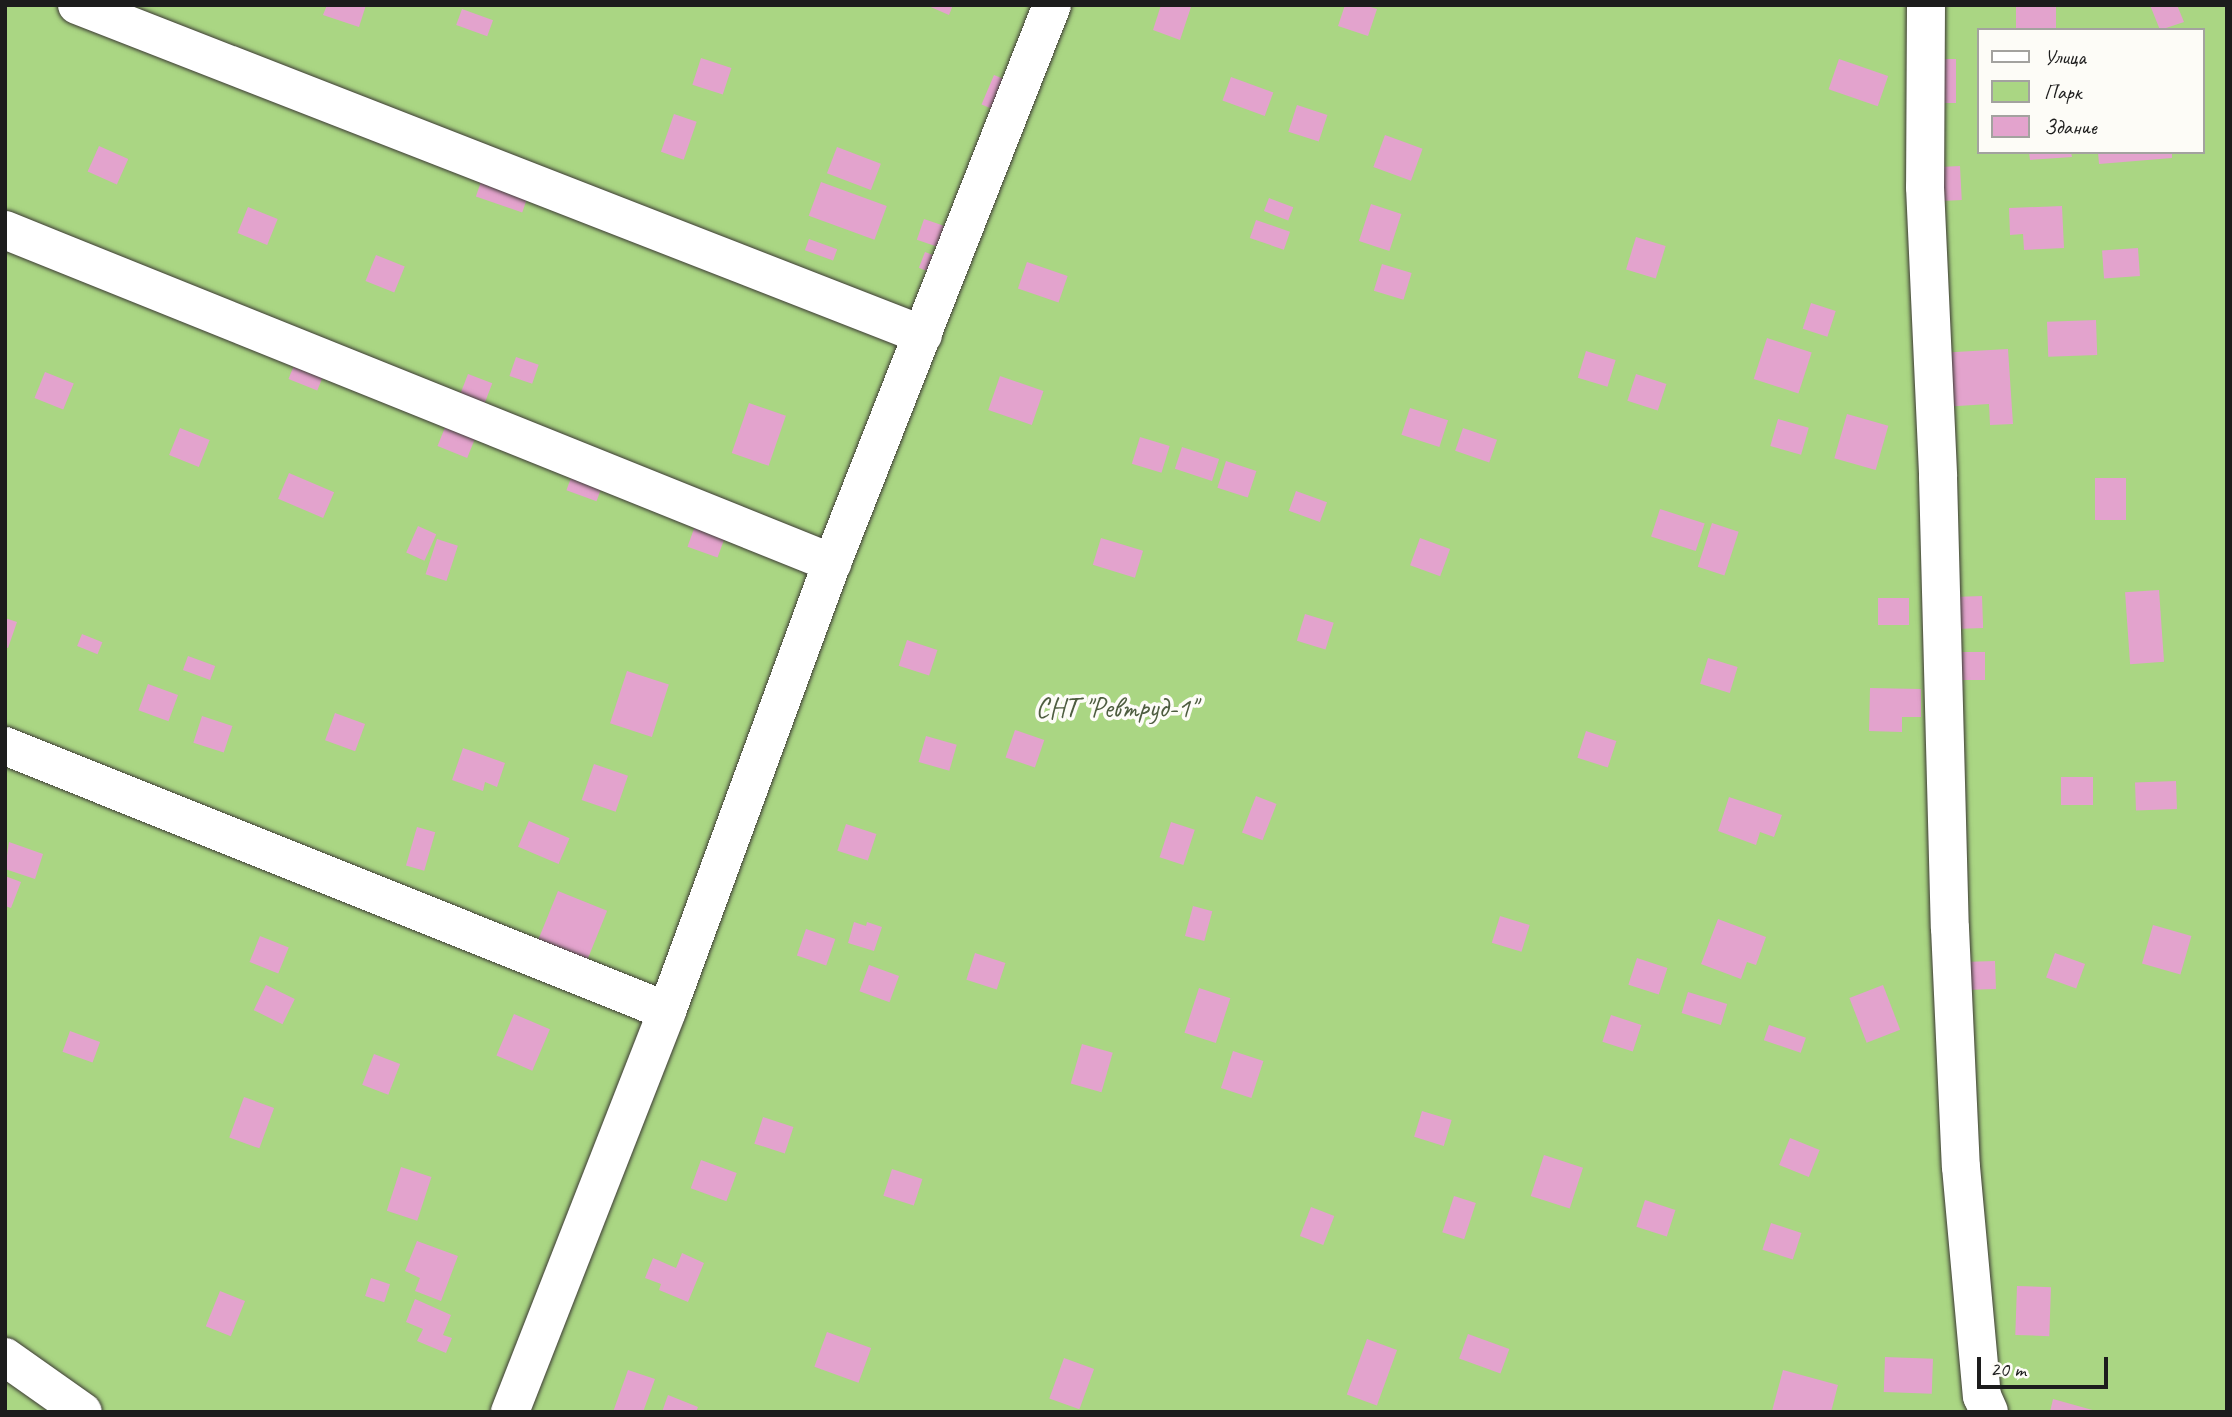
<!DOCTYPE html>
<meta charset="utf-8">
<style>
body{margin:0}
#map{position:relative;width:2232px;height:1417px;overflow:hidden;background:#efdfbe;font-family:Caveat,sans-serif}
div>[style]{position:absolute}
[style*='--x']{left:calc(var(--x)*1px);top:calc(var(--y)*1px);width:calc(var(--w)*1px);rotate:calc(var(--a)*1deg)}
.green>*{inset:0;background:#aad683}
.building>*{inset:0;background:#e3a3cd;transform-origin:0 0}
.roads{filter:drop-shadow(0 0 2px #3c3934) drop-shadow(0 0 2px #3c3934)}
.street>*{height:38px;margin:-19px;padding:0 19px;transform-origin:19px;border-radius:19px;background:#fff}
span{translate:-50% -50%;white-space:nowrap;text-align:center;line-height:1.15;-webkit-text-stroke:7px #fdfcf7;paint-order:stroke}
.park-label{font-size:28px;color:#4e5d40}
.frame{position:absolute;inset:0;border:7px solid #1c1c1c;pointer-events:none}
.legend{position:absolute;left:1977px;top:28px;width:228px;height:126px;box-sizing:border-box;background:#fdfcf7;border:2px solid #a3a29f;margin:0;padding:9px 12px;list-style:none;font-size:21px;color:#1c1c1c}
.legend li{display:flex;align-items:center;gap:14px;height:35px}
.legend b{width:35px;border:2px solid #a3a29f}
.scale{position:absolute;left:1977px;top:1357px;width:131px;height:32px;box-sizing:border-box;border:4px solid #1c1c1c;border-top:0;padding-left:9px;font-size:21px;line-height:24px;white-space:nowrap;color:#1c1c1c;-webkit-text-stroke:5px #fdfcf7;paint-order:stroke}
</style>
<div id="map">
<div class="green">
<div style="clip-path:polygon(evenodd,5px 5px,2227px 5px,2227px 1412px,5px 1412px,5px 5px,1978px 30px,2202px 30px,2202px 152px,1978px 152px,1978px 30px)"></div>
</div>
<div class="building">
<div style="clip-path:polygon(327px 5px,366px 5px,359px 27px,323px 15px)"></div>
<div style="clip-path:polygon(926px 5px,953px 5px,949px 15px)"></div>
<div style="clip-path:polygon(1161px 5px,1191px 7px,1180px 40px,1153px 30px)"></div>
<div style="clip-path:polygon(1345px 5px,1364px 5px,1377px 9px,1368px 36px,1338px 26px)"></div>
<div style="left:2016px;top:5px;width:40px;height:25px"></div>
<div style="clip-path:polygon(2150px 5px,2177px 5px,2184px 22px,2160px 30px)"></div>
<div style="left:462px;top:9px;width:33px;height:17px;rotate:20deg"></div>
<div style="left:701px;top:58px;width:32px;height:28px;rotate:18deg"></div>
<div style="left:1839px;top:59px;width:52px;height:32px;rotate:19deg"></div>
<div style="left:1935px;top:59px;width:21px;height:44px"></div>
<div style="left:994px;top:75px;width:13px;height:32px;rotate:23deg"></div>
<div style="left:1231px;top:77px;width:45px;height:25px;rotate:20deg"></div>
<div style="left:1297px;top:105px;width:32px;height:28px;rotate:18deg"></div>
<div style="left:674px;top:114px;width:24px;height:40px;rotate:19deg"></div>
<div style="left:1385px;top:135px;width:40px;height:34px;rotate:20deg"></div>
<div style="left:99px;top:146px;width:32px;height:28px;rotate:24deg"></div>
<div style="left:837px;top:147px;width:47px;height:28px;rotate:21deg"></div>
<div style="clip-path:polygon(2029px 152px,2071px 152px,2072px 157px,2030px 160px)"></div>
<div style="clip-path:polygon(2098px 152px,2172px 152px,2172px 158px,2099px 164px)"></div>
<div style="left:1960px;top:166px;width:34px;height:25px;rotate:87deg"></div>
<div style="left:485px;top:170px;width:49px;height:28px;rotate:19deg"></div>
<div style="left:821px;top:182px;width:70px;height:36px;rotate:20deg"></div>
<div style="left:1269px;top:198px;width:26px;height:14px;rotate:21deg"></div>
<div style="left:1371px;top:204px;width:32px;height:39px;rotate:18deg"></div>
<div style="clip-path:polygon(2062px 206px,2064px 248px,2024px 250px,2023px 234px,2010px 235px,2009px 208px)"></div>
<div style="left:248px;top:207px;width:32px;height:28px;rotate:22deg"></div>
<div style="left:924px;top:219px;width:24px;height:22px;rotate:19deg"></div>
<div style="left:1256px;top:220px;width:36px;height:19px;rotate:19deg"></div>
<div style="left:1636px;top:237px;width:31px;height:34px;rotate:17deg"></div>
<div style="left:809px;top:239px;width:30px;height:12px;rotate:20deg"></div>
<div style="left:2138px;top:248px;width:28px;height:36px;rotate:86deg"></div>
<div style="left:925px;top:252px;width:14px;height:17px;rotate:21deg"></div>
<div style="left:376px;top:255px;width:31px;height:28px;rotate:22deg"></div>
<div style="left:1027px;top:262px;width:43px;height:28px;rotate:19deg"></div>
<div style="left:1382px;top:264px;width:31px;height:28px;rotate:17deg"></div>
<div style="left:1811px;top:303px;width:26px;height:27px;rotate:18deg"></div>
<div style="left:2096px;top:320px;width:35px;height:49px;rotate:88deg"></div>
<div style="left:1767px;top:338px;width:47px;height:43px;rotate:18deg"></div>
<div style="clip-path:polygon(2008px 349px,2013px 424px,1990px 425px,1989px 404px,1942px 407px,1938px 353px)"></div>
<div style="left:1586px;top:351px;width:31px;height:28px;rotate:17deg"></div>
<div style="left:299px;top:353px;width:31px;height:28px;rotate:22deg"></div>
<div style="left:516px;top:357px;width:24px;height:20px;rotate:19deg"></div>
<div style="left:45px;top:372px;width:31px;height:28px;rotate:22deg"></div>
<div style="left:468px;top:374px;width:26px;height:35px;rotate:21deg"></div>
<div style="left:1636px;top:374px;width:32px;height:28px;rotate:18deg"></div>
<div style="left:1000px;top:376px;width:46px;height:36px;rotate:19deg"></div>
<div style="left:749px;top:403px;width:39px;height:53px;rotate:19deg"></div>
<div style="left:1410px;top:408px;width:40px;height:28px;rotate:18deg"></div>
<div style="left:1847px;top:414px;width:43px;height:46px;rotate:16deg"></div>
<div style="left:1778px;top:419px;width:32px;height:28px;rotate:16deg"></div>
<div style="left:448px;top:420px;width:32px;height:28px;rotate:22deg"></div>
<div style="left:180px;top:428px;width:32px;height:29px;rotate:22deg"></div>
<div style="left:1463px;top:428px;width:36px;height:24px;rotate:19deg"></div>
<div style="left:1140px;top:437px;width:31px;height:28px;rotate:17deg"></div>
<div style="left:1182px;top:447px;width:39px;height:23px;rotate:18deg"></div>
<div style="left:1226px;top:461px;width:32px;height:28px;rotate:18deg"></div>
<div style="left:576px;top:464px;width:32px;height:28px;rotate:20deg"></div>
<div style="left:289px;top:473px;width:49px;height:28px;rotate:23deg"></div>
<div style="left:2095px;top:478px;width:31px;height:42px"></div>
<div style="left:1296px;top:491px;width:33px;height:21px;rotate:20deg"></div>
<div style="left:1660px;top:509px;width:47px;height:29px;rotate:18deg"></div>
<div style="left:1712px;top:523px;width:28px;height:46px;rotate:18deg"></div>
<div style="left:418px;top:526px;width:20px;height:29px;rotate:24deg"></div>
<div style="left:695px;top:526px;width:32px;height:22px;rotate:20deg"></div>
<div style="left:1101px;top:538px;width:44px;height:28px;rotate:17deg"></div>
<div style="left:1420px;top:538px;width:32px;height:29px;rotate:20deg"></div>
<div style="left:437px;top:539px;width:22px;height:37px;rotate:18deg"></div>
<div style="left:2159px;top:590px;width:72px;height:34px;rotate:86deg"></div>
<div style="left:1982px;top:596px;width:32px;height:28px;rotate:88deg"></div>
<div style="left:1878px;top:598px;width:31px;height:27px"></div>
<div style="left:1305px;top:614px;width:30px;height:28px;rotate:17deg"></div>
<div style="clip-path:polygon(5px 618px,17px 622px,8px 648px,5px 647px)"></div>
<div style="left:82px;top:634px;width:22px;height:13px;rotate:22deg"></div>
<div style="left:907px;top:640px;width:32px;height:27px;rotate:18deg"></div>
<div style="left:1953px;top:652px;width:32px;height:28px"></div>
<div style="left:188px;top:656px;width:29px;height:15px;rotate:20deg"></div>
<div style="left:1708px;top:658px;width:31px;height:27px;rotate:17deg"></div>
<div style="left:627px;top:671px;width:44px;height:55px;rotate:18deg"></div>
<div style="left:148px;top:684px;width:32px;height:28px;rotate:20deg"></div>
<div style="clip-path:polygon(1870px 688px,1921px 689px,1921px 717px,1902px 717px,1902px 732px,1869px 731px)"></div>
<div style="left:335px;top:713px;width:32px;height:29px;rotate:20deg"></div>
<div style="left:202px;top:716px;width:32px;height:28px;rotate:18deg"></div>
<div style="left:1015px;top:730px;width:31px;height:29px;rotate:19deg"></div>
<div style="left:1586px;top:731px;width:32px;height:28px;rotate:18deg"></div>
<div style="left:926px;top:736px;width:32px;height:27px;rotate:16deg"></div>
<div style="clip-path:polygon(463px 748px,505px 763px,497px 787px,485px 782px,483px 791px,452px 780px)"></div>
<div style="left:594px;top:764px;width:36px;height:38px;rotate:19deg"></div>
<div style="left:2061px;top:777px;width:32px;height:28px"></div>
<div style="left:2176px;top:781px;width:28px;height:41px;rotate:88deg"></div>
<div style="left:1256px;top:796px;width:22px;height:39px;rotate:21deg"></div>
<div style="clip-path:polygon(1729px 797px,1782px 815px,1774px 837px,1760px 832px,1756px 845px,1718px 831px)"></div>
<div style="left:529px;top:821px;width:44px;height:28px;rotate:23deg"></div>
<div style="left:1171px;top:822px;width:25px;height:37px;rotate:18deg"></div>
<div style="left:846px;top:824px;width:32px;height:28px;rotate:18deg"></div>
<div style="left:417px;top:827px;width:19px;height:40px;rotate:16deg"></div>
<div style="clip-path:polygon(9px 842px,43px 854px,35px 879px,5px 869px)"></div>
<div style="clip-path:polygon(5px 876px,21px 882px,11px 908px,5px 906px)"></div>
<div style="left:558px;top:891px;width:53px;height:57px;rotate:22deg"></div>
<div style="left:1193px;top:906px;width:20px;height:31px;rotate:15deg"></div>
<div style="left:1500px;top:916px;width:31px;height:28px;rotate:17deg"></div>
<div style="clip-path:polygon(1718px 919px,1766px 937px,1756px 965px,1747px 962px,1741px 979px,1701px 964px)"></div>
<div style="clip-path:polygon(854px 922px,866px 926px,867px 922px,882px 927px,874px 951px,848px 943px)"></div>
<div style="left:2153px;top:925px;width:40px;height:40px;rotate:16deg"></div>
<div style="left:806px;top:929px;width:31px;height:28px;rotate:19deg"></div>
<div style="left:260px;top:936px;width:31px;height:28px;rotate:22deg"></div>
<div style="left:975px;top:953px;width:32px;height:28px;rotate:18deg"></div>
<div style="left:2055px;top:953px;width:32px;height:26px;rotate:20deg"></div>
<div style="left:1637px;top:958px;width:32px;height:28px;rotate:18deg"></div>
<div style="left:1995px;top:961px;width:28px;height:32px;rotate:88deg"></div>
<div style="left:869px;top:965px;width:32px;height:28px;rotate:20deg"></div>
<div style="left:266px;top:985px;width:32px;height:28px;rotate:26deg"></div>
<div style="left:1883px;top:985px;width:48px;height:36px;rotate:69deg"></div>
<div style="left:1199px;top:988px;width:33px;height:47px;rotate:18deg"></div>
<div style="left:1688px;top:992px;width:41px;height:22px;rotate:17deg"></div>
<div style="left:514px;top:1014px;width:39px;height:45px;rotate:23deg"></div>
<div style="left:1611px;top:1015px;width:32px;height:28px;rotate:18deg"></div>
<div style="left:1769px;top:1025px;width:39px;height:16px;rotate:19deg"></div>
<div style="left:70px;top:1031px;width:32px;height:22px;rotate:20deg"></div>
<div style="left:1082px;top:1044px;width:32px;height:41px;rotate:16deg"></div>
<div style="left:1233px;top:1051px;width:32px;height:39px;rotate:18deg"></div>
<div style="left:374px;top:1054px;width:28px;height:33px;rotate:21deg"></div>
<div style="left:244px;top:1097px;width:32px;height:43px;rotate:20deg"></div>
<div style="left:1422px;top:1111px;width:31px;height:27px;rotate:17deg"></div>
<div style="left:763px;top:1117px;width:32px;height:28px;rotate:18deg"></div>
<div style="left:1790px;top:1138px;width:32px;height:29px;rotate:22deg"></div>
<div style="left:1544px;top:1155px;width:41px;height:43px;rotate:18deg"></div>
<div style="left:701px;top:1160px;width:38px;height:30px;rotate:20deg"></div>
<div style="left:401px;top:1167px;width:32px;height:46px;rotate:18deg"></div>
<div style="left:892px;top:1169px;width:32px;height:28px;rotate:18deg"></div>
<div style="left:1454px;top:1196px;width:23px;height:38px;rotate:18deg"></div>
<div style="left:1645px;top:1200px;width:32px;height:28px;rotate:18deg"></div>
<div style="left:1311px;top:1207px;width:25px;height:31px;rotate:21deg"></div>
<div style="left:1771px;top:1223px;width:32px;height:28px;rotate:18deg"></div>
<div style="clip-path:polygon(417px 1241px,458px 1256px,441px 1301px,415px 1291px,420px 1278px,405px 1271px)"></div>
<div style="clip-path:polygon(682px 1253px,704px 1263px,688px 1302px,659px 1290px,661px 1284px,645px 1278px,653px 1258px,676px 1268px)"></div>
<div style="left:371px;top:1278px;width:20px;height:19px;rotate:18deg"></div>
<div style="left:2017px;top:1286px;width:34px;height:49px;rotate:2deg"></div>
<div style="left:220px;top:1291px;width:27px;height:38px;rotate:22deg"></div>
<div style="clip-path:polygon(415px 1299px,451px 1315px,443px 1335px,452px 1338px,446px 1353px,417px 1341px,423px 1329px,406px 1322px)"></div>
<div style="left:827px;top:1332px;width:47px;height:37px;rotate:20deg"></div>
<div style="left:1468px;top:1334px;width:44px;height:26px;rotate:20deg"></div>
<div style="left:1367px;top:1339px;width:32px;height:59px;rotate:20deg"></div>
<div style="left:1885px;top:1357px;width:48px;height:35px;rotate:2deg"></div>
<div style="left:1064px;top:1358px;width:32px;height:43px;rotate:20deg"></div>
<div style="clip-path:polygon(628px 1370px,655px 1379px,643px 1412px,613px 1412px)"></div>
<div style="clip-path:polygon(1783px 1370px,1838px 1385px,1831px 1412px,1772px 1411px)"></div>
<div style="clip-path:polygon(668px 1395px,698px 1407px,696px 1412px,662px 1412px)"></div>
<div style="clip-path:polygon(2053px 1399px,2096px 1411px,2096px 1412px,2050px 1412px)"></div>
</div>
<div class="roads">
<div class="street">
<div style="--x:77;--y:5;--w:908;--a:21.31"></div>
<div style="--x:1926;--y:5;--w:182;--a:90.3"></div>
<div style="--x:1925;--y:187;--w:290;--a:87.4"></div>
<div style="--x:1938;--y:477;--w:451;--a:88.5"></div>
<div style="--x:1950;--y:928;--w:239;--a:87.4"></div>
<div style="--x:1961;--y:1167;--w:230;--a:84.8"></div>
<div style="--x:1982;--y:1396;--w:17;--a:66"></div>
<div style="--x:5;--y:230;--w:892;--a:21.93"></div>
<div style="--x:5;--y:746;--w:713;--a:21.82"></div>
<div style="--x:5;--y:1357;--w:95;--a:35.2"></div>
<div style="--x:510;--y:1412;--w:431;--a:-68.6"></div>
<div style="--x:667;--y:1011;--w:477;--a:-69.8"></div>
<div style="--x:832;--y:563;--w:600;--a:-68.48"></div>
</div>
</div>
<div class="park-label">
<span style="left:1116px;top:708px">СНТ "Ревтруд-1"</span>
</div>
<div class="frame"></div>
<ul class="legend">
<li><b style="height:9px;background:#fff"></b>Улица</li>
<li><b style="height:19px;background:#aad683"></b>Парк</li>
<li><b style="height:19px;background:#e3a3cd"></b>Здание</li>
</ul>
<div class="scale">20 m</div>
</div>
